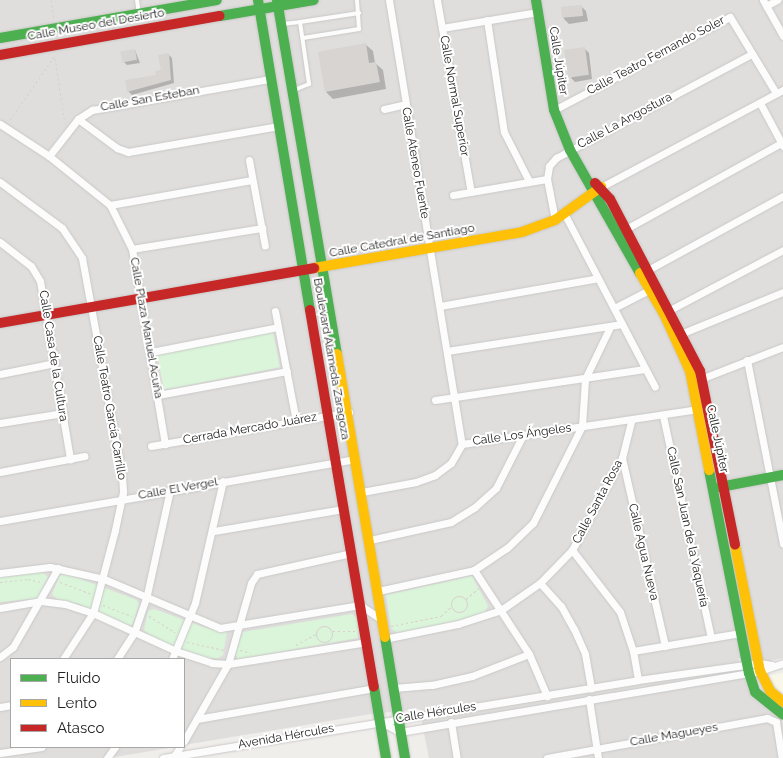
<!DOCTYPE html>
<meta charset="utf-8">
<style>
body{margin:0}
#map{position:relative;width:783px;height:758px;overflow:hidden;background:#f0eeeb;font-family:Raleway,sans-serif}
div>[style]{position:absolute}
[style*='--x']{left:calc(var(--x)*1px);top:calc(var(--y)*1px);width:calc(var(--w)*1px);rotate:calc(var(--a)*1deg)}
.residential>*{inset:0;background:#dfdedc}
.education>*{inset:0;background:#f8f7e8}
.park>*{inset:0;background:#daf5da;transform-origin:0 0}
.shadow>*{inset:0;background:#0003}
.building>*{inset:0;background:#d7d4d2;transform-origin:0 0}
.path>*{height:1px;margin-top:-0.5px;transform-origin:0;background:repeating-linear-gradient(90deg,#dccecd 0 2.5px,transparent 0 5px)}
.path>.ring{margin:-0.5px;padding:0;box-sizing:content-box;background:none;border:1px solid #dccecd;border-radius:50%}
.roads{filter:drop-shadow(0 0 1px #c9c8c7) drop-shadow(0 0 1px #c9c8c7)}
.lane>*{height:4px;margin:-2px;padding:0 2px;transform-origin:2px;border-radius:2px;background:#fdfcfc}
.street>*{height:7px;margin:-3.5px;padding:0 3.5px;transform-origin:3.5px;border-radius:3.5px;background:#fdfcfc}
.fast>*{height:10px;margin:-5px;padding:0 5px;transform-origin:5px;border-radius:5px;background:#4caf50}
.slow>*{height:10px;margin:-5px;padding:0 5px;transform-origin:5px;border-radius:5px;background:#ffc107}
.jam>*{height:10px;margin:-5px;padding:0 5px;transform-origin:5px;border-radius:5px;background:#c62828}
span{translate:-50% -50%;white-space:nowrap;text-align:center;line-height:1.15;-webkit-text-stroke:4px #fff;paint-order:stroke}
.street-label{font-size:12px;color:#222}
.legend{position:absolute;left:10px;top:658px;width:175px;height:90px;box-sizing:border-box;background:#fff;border:1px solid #a7a7a7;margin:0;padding:6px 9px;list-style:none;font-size:15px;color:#222}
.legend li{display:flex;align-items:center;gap:10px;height:25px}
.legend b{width:25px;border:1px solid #a7a7a7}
</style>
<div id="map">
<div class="residential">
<div style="clip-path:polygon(0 0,783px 0,783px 658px,765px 662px,738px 658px,751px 697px,783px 722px,783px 758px,429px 758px,419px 709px,371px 714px,184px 745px,184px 659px,11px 659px,11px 747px,175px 747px,109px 758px,0 758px)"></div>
</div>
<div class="education">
<div style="clip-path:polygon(783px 673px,783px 695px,767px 683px,768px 676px)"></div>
</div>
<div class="park">
<div style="left:273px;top:332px;width:36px;height:118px;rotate:79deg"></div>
<div style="clip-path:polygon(20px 572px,42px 572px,48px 577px,38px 598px,0 602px,0 576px)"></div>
<div style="clip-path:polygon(67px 574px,137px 600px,139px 605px,132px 625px,126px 626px,79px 604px,57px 599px,52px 594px,60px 575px)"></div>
<div style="clip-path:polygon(472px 576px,488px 606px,485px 612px,476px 617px,397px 633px,391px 628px,386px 595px)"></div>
<div style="clip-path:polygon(154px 609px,206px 628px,227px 631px,223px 655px,219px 658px,205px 658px,155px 639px,144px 630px,148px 611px)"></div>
<div style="clip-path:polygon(352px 614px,357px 618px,358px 638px,238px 659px,235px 653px,243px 632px)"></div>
</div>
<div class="shadow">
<div style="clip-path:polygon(581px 6px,586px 11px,588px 21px,569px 24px,564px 19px,562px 9px)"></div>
<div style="clip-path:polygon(365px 44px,373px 51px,375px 63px,383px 70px,386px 89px,333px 99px,326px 92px)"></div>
<div style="clip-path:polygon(585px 49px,589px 53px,592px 79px,575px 82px,571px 78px)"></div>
<div style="clip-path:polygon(135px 50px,140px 63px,127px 65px,124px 62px)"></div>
<div style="clip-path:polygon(168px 54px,172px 58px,174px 83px,132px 95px,128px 91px,158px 76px)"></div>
</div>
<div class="building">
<div style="left:582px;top:5px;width:11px;height:21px;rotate:85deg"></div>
<div style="clip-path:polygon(366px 43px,369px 63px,376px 62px,380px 82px,325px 92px,318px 52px)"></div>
<div style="left:585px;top:47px;width:28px;height:21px;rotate:82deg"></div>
<div style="left:135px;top:49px;width:11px;height:15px;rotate:80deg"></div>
<div style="clip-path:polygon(169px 53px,171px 80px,127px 92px,125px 80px,156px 75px,155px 71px,161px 70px,158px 55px)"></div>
</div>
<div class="path">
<div style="--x:51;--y:0;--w:20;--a:81"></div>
<div style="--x:55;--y:58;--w:66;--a:81.3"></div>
<div style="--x:10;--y:120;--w:80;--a:-55.1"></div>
<div style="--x:0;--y:582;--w:28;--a:-6"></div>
<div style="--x:28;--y:579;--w:13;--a:13"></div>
<div style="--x:60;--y:582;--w:33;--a:21"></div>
<div class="ring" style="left:451px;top:596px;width:15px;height:15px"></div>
<div style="--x:466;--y:599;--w:16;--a:-40"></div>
<div style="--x:103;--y:605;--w:31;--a:21"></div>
<div style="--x:149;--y:616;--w:31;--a:32"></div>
<div style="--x:391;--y:626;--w:51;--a:-11.3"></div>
<div style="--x:441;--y:616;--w:15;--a:-42"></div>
<div class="ring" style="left:316px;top:626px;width:15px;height:15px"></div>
<div style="--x:333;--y:631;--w:23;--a:0"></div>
<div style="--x:187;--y:642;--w:38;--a:12"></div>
<div style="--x:296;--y:645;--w:23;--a:-29"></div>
<div style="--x:240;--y:650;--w:11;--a:15"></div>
</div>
<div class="roads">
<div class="lane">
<div style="--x:137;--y:0;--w:14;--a:82"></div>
<div style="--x:300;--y:22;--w:60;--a:-8.7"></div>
<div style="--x:282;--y:24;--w:18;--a:-6"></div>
<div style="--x:300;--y:22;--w:63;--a:81.7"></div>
<div style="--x:309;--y:84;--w:18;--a:158"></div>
<div style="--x:303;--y:38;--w:57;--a:-9.1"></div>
<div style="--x:359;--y:29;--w:29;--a:-94"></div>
</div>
<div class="street">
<div style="--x:389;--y:0;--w:450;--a:80.7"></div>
<div style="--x:437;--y:0;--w:195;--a:80"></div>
<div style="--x:763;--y:0;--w:41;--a:60.9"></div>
<div style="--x:766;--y:6;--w:13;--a:-29"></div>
<div style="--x:487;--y:20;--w:113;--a:81.4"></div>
<div style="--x:504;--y:132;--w:55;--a:63"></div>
<div style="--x:442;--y:28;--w:97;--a:-9.5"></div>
<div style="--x:760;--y:103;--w:49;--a:61.9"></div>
<div style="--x:384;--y:109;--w:22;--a:-13"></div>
<div style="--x:554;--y:110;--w:199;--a:-27.9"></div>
<div style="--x:730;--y:17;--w:89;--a:58.8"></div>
<div style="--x:78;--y:119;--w:49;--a:36.6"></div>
<div style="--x:117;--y:148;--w:12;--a:20"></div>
<div style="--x:128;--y:152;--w:153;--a:-9.8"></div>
<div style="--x:0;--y:124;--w:59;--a:33.1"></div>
<div style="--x:49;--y:156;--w:78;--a:38.8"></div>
<div style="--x:110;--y:205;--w:49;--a:63.4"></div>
<div style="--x:132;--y:249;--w:198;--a:80.4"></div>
<div style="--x:49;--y:156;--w:47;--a:-51.9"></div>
<div style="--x:78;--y:119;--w:17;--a:-33"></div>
<div style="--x:92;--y:110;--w:181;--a:-9.9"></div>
<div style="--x:249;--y:160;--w:87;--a:79.5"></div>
<div style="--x:0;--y:182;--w:77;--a:36.6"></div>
<div style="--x:62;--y:228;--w:36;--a:56"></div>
<div style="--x:82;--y:258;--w:222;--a:79.6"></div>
<div style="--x:122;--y:476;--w:16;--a:86"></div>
<div style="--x:123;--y:492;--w:39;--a:102"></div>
<div style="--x:115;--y:530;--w:86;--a:104.8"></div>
<div style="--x:93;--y:613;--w:55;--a:123.1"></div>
<div style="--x:601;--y:187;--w:206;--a:-28.1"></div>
<div style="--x:453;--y:195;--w:95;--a:-9.7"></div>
<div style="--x:110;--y:205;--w:144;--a:-10"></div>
<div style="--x:564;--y:213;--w:196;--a:62.4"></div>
<div style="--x:555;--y:220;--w:42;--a:-101"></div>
<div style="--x:547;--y:179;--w:13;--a:-81"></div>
<div style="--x:549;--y:166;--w:11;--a:-49"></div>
<div style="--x:556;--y:158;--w:222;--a:-28"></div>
<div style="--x:624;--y:230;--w:179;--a:-29"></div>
<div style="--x:0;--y:242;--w:39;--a:38"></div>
<div style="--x:31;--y:266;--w:17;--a:59"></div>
<div style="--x:40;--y:281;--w:181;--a:80.4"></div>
<div style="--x:132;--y:249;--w:132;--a:-9.2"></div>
<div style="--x:646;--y:271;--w:156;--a:-28.7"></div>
<div style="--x:440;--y:306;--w:160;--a:-10"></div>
<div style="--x:614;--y:308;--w:44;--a:-27.1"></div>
<div style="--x:275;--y:311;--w:112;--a:79.2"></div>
<div style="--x:666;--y:312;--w:132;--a:-27.9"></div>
<div style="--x:678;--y:335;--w:113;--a:-22.3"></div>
<div style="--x:447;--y:351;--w:177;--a:-8.8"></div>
<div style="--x:151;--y:352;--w:129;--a:-11.1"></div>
<div style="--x:747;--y:360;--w:187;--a:78.9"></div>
<div style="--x:0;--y:374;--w:56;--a:-11.3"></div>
<div style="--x:698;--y:380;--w:91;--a:-21.2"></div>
<div style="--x:158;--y:395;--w:131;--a:-10.5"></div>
<div style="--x:435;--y:400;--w:212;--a:-8.4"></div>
<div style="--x:663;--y:416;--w:227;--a:77.8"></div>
<div style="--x:0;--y:423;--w:64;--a:-9"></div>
<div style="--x:462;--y:444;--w:239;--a:-8.4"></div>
<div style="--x:151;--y:446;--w:201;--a:-9.7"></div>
<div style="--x:622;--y:458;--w:193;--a:77.1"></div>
<div style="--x:0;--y:472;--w:86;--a:-10.7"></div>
<div style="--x:362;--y:492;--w:55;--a:-10.5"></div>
<div style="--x:416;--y:482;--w:20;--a:-20"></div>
<div style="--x:435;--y:475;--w:20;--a:-37"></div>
<div style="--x:451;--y:463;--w:22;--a:-60"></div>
<div style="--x:0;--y:521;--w:361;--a:-9.9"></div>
<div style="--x:214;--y:531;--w:131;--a:-9.7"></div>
<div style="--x:370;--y:540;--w:83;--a:-12.5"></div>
<div style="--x:451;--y:522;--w:28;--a:-32"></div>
<div style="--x:475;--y:507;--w:28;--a:-42"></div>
<div style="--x:496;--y:488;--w:59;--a:-63"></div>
<div style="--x:572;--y:550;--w:78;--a:52.3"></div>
<div style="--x:620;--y:612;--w:41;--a:71.6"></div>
<div style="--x:633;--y:651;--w:29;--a:80"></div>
<div style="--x:474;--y:570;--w:100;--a:56.8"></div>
<div style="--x:529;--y:654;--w:46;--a:66.8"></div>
<div style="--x:0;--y:573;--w:50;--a:-6.8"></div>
<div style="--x:50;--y:567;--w:55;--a:12.5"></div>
<div style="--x:104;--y:579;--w:126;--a:22.9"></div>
<div style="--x:220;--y:628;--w:142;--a:-9.3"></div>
<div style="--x:360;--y:605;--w:25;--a:34"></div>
<div style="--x:540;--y:583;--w:31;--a:48"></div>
<div style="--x:561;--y:606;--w:26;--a:61"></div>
<div style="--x:574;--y:629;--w:27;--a:66"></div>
<div style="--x:585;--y:654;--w:35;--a:80"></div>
<div style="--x:378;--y:591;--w:98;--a:-12.3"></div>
<div style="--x:474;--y:570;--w:40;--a:-34"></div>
<div style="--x:507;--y:548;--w:36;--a:-44"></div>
<div style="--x:533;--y:523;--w:109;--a:-63.2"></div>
<div style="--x:582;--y:426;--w:47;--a:-86.3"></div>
<div style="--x:585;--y:379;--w:58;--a:-64.3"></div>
<div style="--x:0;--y:608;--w:42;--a:-9.7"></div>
<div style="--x:41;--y:601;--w:24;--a:7"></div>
<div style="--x:65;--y:604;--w:29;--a:18"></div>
<div style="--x:93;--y:613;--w:91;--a:24.6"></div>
<div style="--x:176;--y:651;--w:38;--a:18"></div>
<div style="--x:212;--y:663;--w:16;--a:4"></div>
<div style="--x:228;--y:664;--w:141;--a:-9"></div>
<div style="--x:384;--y:639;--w:76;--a:-11.5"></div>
<div style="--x:458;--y:624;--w:45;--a:-18"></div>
<div style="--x:501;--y:610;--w:47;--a:-34.7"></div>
<div style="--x:540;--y:583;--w:46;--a:-45.9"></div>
<div style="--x:572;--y:550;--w:105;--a:-61.5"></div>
<div style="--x:622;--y:458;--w:38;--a:-76"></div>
<div style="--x:633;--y:651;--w:109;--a:-9.5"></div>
<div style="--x:0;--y:657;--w:16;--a:-38"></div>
<div style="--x:13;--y:647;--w:91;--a:-60.3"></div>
<div style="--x:117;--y:659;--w:31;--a:-57"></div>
<div style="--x:134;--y:633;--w:36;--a:-71"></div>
<div style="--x:146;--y:599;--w:112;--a:-77.6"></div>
<div style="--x:172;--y:659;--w:61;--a:-67.7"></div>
<div style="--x:195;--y:603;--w:125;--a:-77.1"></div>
<div style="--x:394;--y:688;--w:38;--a:-5"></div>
<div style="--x:432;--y:685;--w:41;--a:-12.7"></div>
<div style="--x:472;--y:676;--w:61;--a:-21.1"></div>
<div style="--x:589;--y:699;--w:60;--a:81.3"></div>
<div style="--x:0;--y:707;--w:11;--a:-10"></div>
<div style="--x:197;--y:719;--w:181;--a:-9.9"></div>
<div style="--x:379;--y:721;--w:24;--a:28"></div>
<div style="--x:400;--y:732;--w:365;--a:-9.6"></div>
<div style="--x:760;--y:671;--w:24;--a:-19"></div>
<div style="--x:451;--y:722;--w:36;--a:81"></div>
<div style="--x:184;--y:741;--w:89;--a:-60.3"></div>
<div style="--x:228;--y:664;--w:84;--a:-74.1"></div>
<div style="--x:251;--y:583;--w:11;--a:-56"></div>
<div style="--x:257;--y:574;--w:96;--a:-12.6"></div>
<div style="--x:0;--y:753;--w:42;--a:-8.1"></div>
<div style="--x:174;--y:756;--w:11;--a:-56"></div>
<div style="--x:107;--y:758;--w:14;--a:-54"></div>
<div style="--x:163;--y:758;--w:481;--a:-9.3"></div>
<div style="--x:638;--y:680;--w:122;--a:-8"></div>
<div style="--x:759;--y:663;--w:13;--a:9"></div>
<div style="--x:547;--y:758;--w:224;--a:-10.3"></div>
<div style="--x:767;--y:718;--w:10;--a:24"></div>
<div style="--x:776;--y:722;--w:36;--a:81"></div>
</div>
<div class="fast">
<div style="--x:258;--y:0;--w:314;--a:80.5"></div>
<div style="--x:277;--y:0;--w:359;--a:80.4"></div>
<div style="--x:536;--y:0;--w:111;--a:80.7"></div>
<div style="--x:554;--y:110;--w:43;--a:68.2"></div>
<div style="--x:570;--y:150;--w:142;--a:60.4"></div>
<div style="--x:220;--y:16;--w:95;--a:-9.7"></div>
<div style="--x:0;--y:38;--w:220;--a:-9.9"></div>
<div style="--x:709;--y:470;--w:207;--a:78.9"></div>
<div style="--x:749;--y:673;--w:20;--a:72"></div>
<div style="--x:755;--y:692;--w:36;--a:39"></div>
<div style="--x:720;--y:487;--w:64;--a:-10.8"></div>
<div style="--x:385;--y:637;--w:123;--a:80.6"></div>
<div style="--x:374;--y:687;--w:72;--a:80.4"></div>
</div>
<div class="slow">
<div style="--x:314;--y:268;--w:211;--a:-9.8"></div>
<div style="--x:522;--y:232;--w:35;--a:-20"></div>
<div style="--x:555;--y:220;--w:57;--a:-35.7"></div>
<div style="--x:640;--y:273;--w:48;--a:59.7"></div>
<div style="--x:664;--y:314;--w:63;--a:65.5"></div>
<div style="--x:690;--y:371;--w:101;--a:79.1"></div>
<div style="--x:337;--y:354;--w:287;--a:80.4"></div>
<div style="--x:735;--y:545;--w:128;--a:78.8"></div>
<div style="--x:760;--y:671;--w:22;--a:63"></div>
<div style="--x:770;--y:691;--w:17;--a:40"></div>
</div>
<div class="jam">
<div style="--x:0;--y:55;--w:223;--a:-10.1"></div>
<div style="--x:595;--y:183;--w:22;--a:47"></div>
<div style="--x:610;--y:199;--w:194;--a:62.4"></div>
<div style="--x:700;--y:371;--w:177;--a:78.6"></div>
<div style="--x:310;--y:310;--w:382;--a:80.4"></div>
<div style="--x:0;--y:323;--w:319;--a:-9.9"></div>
</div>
</div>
<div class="street-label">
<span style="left:96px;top:25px;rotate:-10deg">Calle Museo del Desierto</span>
<span style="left:656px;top:56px;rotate:-28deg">Calle Teatro Fernando Soler</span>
<span style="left:558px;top:61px;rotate:81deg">Calle Júpiter</span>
<span style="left:454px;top:96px;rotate:80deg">Calle Normal Superior</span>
<span style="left:150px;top:99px;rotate:-10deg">Calle San Esteban</span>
<span style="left:625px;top:121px;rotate:-28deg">Calle La Angostura</span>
<span style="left:415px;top:163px;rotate:80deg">Calle Ateneo Fuente</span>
<span style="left:402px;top:241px;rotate:-10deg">Calle Catedral de Santiago</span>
<span style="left:146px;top:328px;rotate:80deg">Calle Plaza Manuel Acuña</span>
<span style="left:53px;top:356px;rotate:81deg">Calle Casa de la Cultura</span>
<span style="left:331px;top:359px;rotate:80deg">Boulevard Alameda Zaragoza</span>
<span style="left:109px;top:408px;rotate:80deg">Calle Teatro García Carrillo</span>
<span style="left:250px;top:429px;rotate:-10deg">Cerrada Mercado Juárez</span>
<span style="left:522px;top:435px;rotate:-8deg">Calle Los Ángeles</span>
<span style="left:717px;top:439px;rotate:78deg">Calle Júpiter</span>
<span style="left:178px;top:489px;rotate:-10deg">Calle El Vergel</span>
<span style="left:598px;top:502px;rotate:-62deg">Calle Santa Rosa</span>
<span style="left:687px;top:527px;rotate:78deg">Calle San Juan de la Vaquería</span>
<span style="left:643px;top:552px;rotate:77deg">Calle Agua Nueva</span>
<span style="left:436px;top:713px;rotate:-9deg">Calle Hércules</span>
<span style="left:674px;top:735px;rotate:-10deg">Calle Magueyes</span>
<span style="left:286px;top:737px;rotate:-10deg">Avenida Hércules</span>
</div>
<ul class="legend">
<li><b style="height:6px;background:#4caf50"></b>Fluido</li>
<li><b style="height:6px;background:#ffc107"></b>Lento</li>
<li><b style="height:6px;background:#c62828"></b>Atasco</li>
</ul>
</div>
